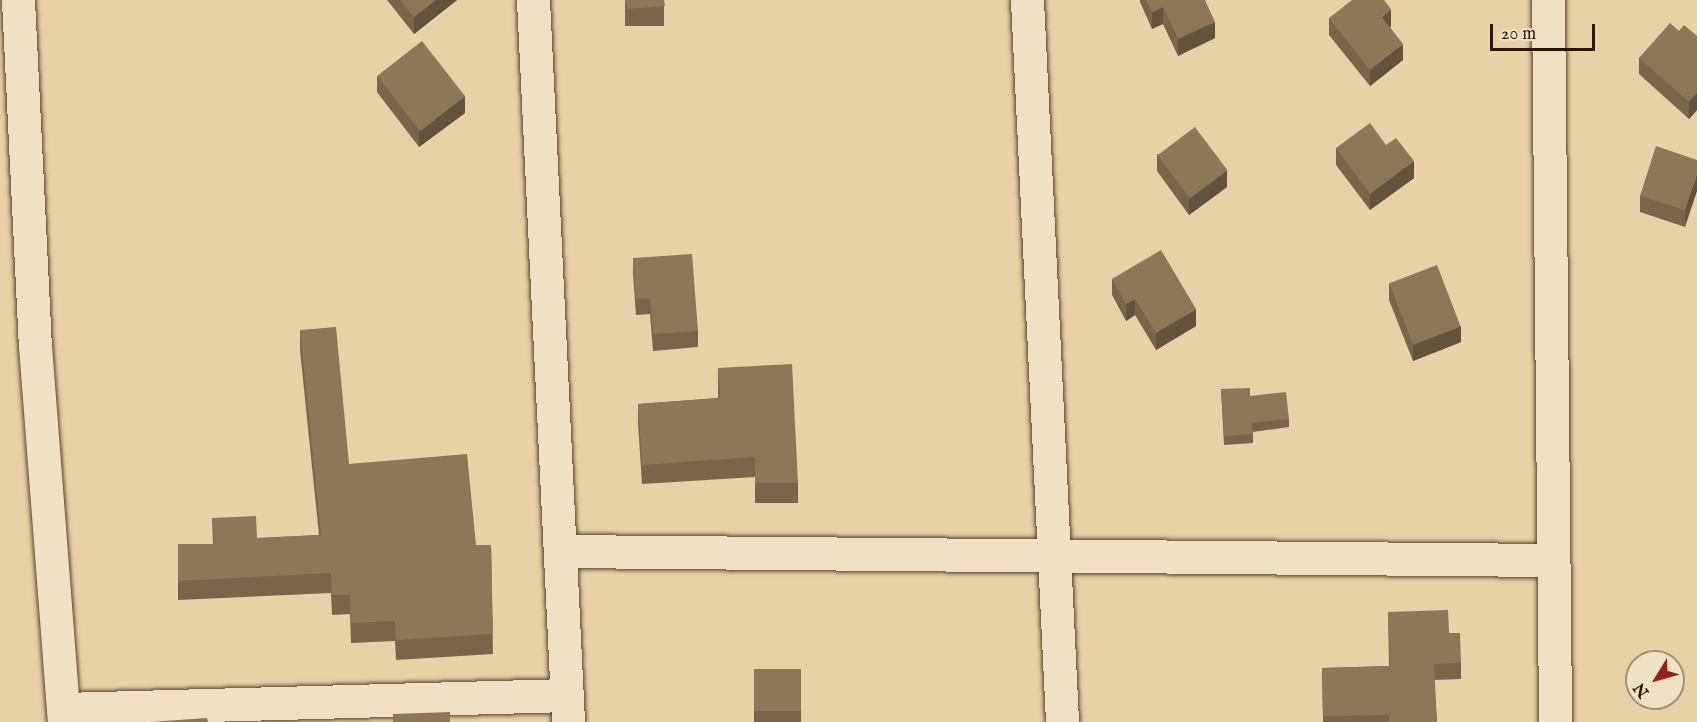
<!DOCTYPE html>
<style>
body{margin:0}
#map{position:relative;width:1697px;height:722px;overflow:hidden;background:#e6d2a5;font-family:"IM FELL English",serif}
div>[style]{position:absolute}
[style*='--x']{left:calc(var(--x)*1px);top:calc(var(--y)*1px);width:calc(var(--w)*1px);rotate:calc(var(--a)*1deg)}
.roads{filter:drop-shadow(0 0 2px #59442a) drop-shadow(0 0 2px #59442a)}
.minor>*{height:33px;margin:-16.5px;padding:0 16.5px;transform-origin:16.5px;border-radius:16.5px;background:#efe2c4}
.wall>*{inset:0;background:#78664a;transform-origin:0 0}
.shaded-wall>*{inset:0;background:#62533c}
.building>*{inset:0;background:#8c7756;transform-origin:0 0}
span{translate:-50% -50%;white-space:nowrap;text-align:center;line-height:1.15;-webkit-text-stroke:6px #efe2c4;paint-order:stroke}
.north{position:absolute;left:1625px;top:650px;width:60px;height:60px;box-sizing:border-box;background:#efe2c4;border:2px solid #a09076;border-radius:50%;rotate:233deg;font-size:16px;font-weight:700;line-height:24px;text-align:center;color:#2a1501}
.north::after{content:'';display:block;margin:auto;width:21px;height:27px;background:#8f2418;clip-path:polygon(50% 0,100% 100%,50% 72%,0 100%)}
.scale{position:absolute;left:1490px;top:24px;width:105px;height:27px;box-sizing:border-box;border:3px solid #2a1501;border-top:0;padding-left:8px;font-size:18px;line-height:21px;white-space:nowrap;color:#2a1501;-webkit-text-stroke:4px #efe2c4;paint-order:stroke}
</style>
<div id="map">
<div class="roads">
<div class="minor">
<div style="--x:18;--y:0;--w:346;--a:87.2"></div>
<div style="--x:35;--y:346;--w:377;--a:85.6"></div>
<div style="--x:533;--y:0;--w:723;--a:87.22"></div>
<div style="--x:1027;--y:0;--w:723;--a:87.22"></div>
<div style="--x:1548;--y:0;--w:722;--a:89.44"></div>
<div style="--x:560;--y:551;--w:993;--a:0.52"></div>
<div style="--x:63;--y:709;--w:503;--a:-1.59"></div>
</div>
</div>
<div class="wall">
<div style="clip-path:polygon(387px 0,457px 0,414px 34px)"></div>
<div style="left:625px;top:0;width:39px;height:26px"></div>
<div style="clip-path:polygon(1140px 0,1205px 0,1215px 38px,1178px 56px,1163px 24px,1152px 29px,1140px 2px)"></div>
<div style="clip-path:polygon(1329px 18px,1391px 26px,1390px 27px,1403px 60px,1370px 86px,1329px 35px)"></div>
<div style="clip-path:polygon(1679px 31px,1697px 36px,1697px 110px,1689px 119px,1639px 74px,1639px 58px)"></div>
<div style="clip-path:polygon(377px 76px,465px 113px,419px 147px,377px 92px)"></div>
<div style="clip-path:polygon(1386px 145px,1414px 178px,1370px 210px,1336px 165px,1336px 148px)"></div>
<div style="clip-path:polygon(1157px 154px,1227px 187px,1189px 215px,1157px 171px)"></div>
<div style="clip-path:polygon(1697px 160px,1685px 227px,1640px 212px,1640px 196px)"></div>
<div style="clip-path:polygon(633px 258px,698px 331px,698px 347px,653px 351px,650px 314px,636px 315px,633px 274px)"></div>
<div style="clip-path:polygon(1112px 279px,1196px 326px,1156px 350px,1135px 315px,1126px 321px,1112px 295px)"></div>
<div style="clip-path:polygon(1389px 283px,1461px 342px,1413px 361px,1389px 300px)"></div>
<div style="clip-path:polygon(300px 330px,349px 464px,476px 545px,491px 545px,493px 654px,396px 660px,395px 641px,351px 643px,350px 614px,332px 615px,331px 593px,178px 600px,178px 544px,213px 544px,212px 518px,257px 538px,319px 535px,300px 350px)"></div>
<div style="clip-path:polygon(718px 368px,798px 483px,798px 503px,755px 503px,755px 477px,642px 484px,638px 423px,638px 404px,718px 398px)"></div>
<div style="clip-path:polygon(1221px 389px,1250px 396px,1289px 419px,1289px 427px,1253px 432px,1253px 443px,1224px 445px)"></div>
<div style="clip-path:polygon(1388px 612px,1449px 633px,1461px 663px,1461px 679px,1434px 680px,1437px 722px,1323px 722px,1322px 668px,1389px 666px)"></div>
<div style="left:801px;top:669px;width:53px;height:47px;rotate:90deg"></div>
</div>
<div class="shaded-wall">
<div style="clip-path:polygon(436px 0,457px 0,414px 34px,414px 17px)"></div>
<div style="clip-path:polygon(1163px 7px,1163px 24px,1152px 29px,1152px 13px)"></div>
<div style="clip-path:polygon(1391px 9px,1391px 26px,1382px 33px,1382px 17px)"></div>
<div style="clip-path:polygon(1215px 22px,1215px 38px,1178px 56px,1178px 39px)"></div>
<div style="clip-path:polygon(1403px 44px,1403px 60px,1370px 86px,1370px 70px)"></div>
<div style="clip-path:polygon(1697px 93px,1697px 110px,1689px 119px,1689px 102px)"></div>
<div style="clip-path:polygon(465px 96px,465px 113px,419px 147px,419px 131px)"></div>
<div style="clip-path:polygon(1414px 161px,1414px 178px,1370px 210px,1370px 194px)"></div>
<div style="clip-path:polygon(1227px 170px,1227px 187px,1189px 215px,1189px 198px)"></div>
<div style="clip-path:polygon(1697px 174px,1697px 191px,1685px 227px,1685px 210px)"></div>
<div style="clip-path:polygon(1135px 299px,1135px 315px,1126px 321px,1126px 304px)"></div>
<div style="clip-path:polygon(1196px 309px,1196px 326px,1156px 350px,1156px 333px)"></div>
<div style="clip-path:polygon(1461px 326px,1461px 342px,1413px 361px,1413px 344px)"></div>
</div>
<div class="building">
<div style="clip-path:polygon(400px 0,436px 0,414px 17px)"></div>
<div style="clip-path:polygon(626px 0,664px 0,665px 6px,627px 9px)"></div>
<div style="clip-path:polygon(1146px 0,1205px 0,1215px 22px,1178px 39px,1163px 7px,1152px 13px)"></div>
<div style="clip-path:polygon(1352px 0,1384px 0,1391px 9px,1382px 17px,1403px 44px,1370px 70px,1329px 18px)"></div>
<div style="clip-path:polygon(1670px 23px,1679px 31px,1684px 25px,1697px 36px,1697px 93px,1689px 102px,1639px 58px)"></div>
<div style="left:422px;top:41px;width:70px;height:57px;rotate:52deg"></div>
<div style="clip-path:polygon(1370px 123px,1386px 145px,1396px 138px,1414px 161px,1370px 194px,1336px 148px)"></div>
<div style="left:1195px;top:127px;width:54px;height:47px;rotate:53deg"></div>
<div style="clip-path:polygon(1656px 146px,1697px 160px,1697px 174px,1685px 210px,1640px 196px)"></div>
<div style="clip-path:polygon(1161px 250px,1196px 309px,1156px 333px,1135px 299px,1126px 304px,1112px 279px)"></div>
<div style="clip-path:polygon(692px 254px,698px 331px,653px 334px,650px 298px,636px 299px,633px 258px)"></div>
<div style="left:1437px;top:265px;width:66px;height:51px;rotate:69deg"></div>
<div style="clip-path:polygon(336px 327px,349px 464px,467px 454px,476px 545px,491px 545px,493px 634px,396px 640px,395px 621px,351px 623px,350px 595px,332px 595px,331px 573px,178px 581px,178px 544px,214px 544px,212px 518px,256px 516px,257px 538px,321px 535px,300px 330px)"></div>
<div style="clip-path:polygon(792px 364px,798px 483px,755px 483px,755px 457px,642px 465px,638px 404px,720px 398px,718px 368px)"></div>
<div style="clip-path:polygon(1250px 388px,1250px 396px,1286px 392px,1289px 419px,1252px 423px,1253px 434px,1224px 436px,1221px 389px)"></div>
<div style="clip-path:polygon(1448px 610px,1449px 633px,1460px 633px,1461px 663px,1434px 664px,1437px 722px,1389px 722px,1389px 715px,1323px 716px,1322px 668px,1390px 666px,1388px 612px)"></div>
<div style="left:801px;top:669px;width:42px;height:47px;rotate:90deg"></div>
<div style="clip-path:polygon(450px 712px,450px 722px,393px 722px,393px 714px)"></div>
<div style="clip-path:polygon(207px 718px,208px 722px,150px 722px)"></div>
</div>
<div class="north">N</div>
<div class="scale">20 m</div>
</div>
